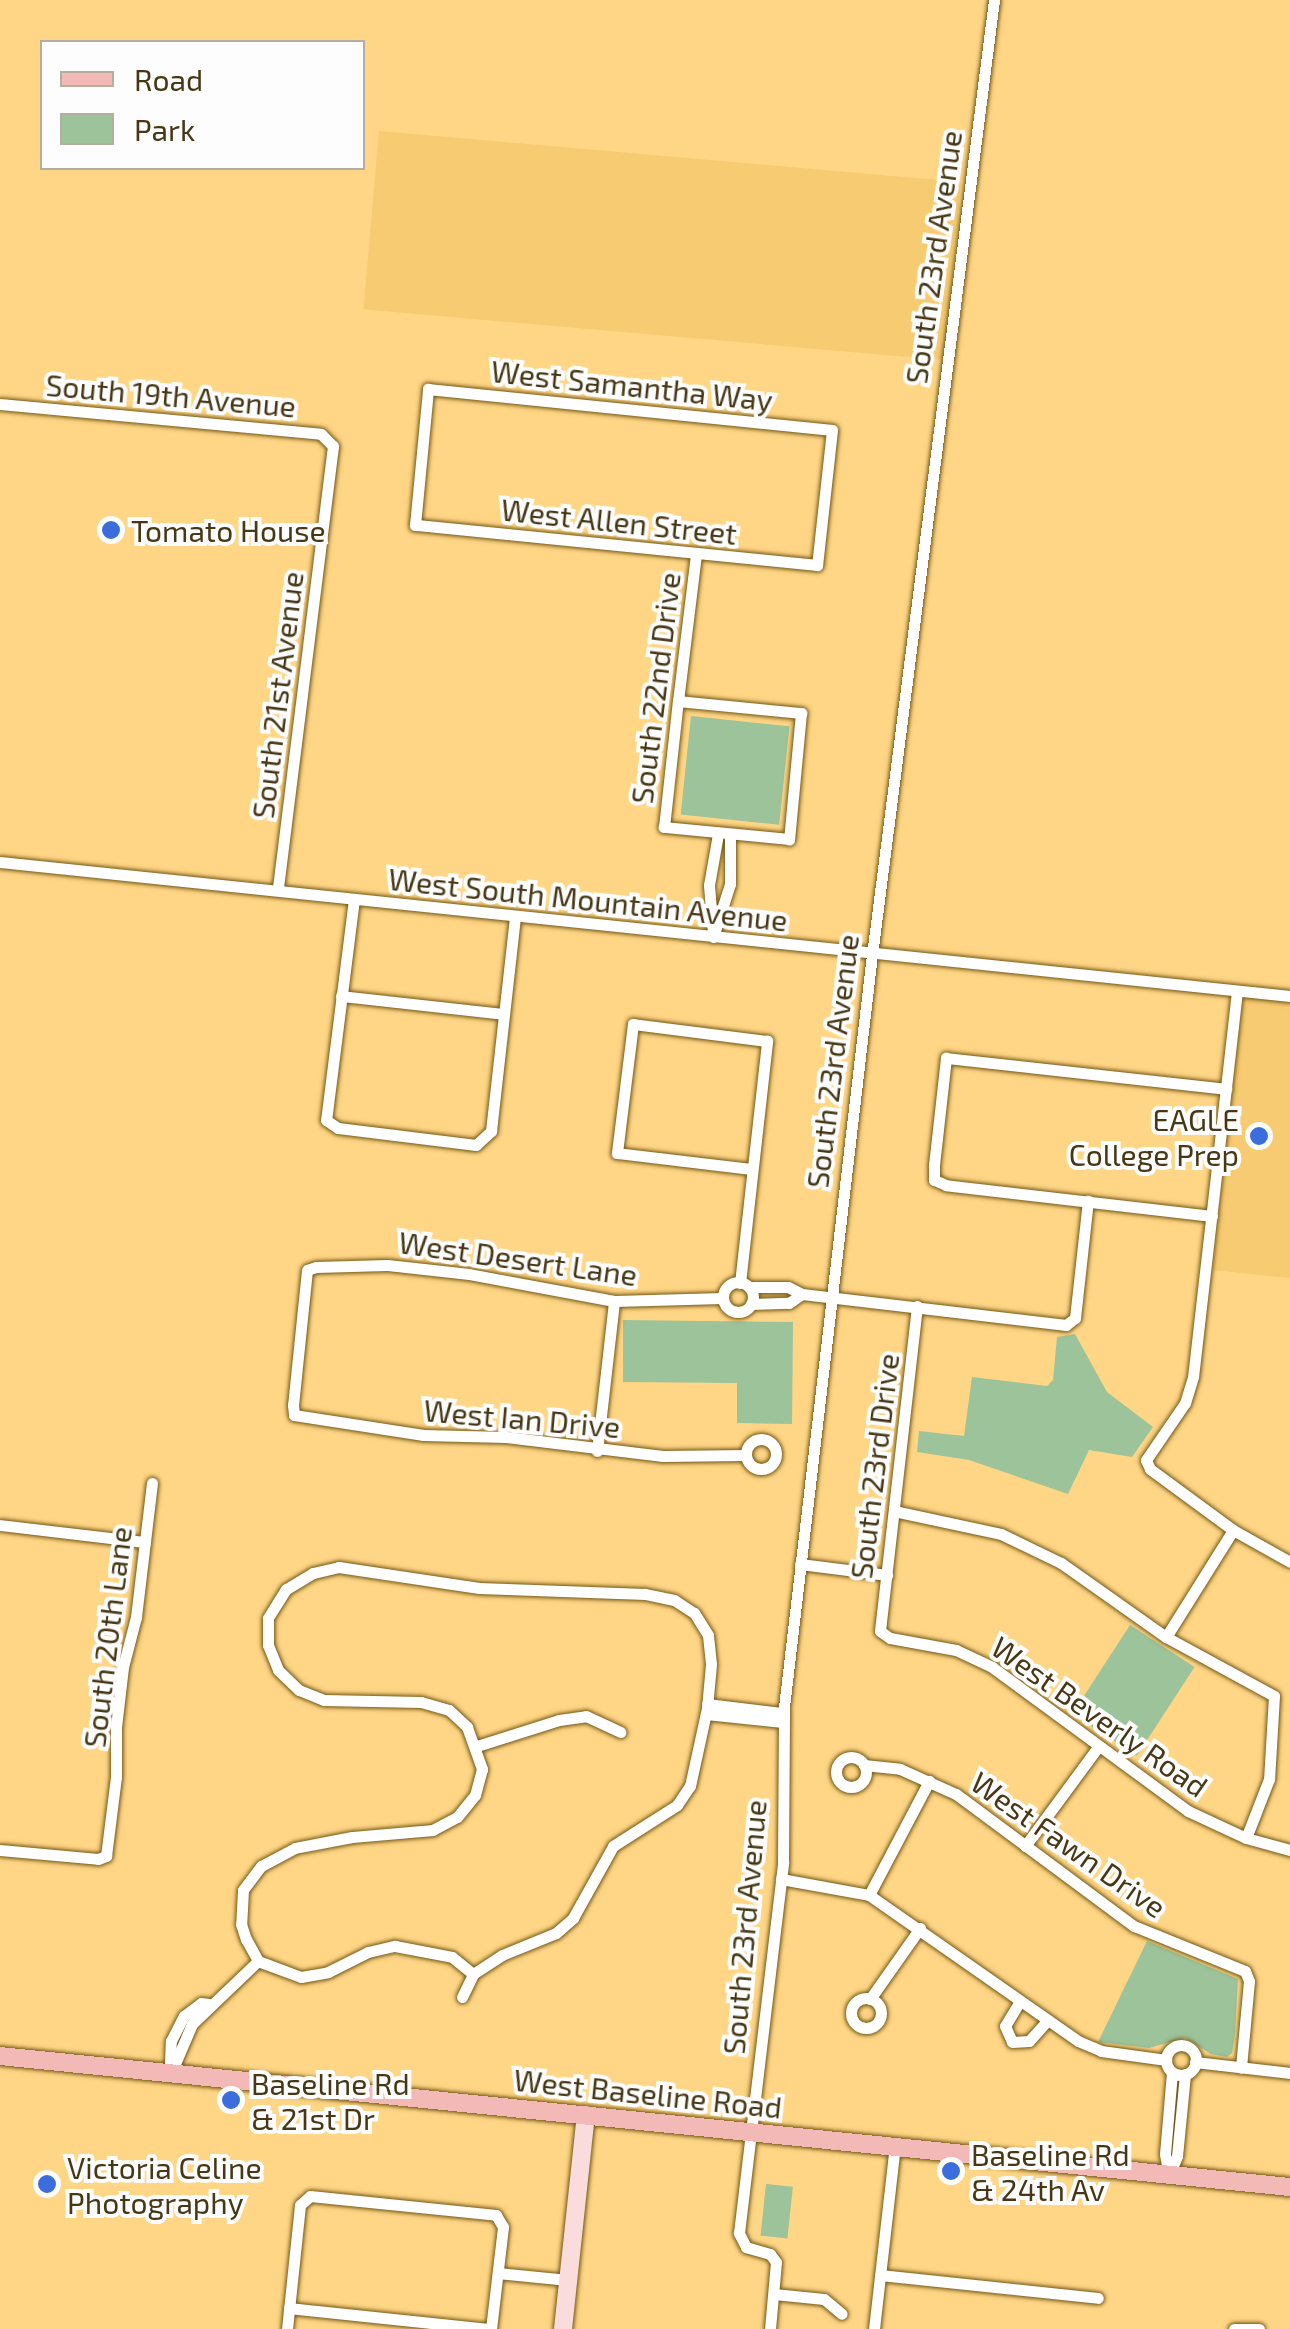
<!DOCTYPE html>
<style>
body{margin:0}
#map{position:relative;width:1290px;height:2329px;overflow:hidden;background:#ffd685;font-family:"Exo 2",sans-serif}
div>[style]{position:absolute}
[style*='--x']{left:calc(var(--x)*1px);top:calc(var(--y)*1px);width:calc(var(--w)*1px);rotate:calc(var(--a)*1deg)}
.built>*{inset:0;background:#f7cb71;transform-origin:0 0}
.green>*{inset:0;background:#9cc39a;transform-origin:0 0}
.roads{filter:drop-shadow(0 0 2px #735715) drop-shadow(0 0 2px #735715)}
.street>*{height:11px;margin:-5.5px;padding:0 5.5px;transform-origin:5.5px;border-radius:5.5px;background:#fff}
.street>.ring{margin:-5.5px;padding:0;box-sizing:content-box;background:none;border:11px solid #fff;border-radius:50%}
.secondary>*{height:18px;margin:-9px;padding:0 9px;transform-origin:9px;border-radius:9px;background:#f9dcdb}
.primary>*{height:18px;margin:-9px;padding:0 9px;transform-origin:9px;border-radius:9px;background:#f2b9b6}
.dots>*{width:28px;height:28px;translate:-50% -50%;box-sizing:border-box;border:5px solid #fdfdfd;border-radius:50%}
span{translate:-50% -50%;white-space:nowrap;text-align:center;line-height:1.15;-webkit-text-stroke:8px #fdfdfd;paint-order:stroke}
.street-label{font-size:30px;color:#473715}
.poi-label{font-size:30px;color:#473715}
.left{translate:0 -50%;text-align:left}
.right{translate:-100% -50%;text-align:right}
.legend{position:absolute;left:40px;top:40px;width:325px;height:130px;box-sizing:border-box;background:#fdfdfd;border:2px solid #b4aea0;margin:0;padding:12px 18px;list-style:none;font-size:30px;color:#473715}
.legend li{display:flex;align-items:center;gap:20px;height:50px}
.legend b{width:50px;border:2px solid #b4aea0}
</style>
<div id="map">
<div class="built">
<div style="left:379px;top:131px;width:584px;height:179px;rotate:5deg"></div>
<div style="clip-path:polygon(1243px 997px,1290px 1001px,1290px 1278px,1213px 1270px)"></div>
</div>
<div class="green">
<div style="left:691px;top:716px;width:99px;height:99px;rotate:6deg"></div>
<div style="clip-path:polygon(623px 1320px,793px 1322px,792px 1424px,737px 1423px,737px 1383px,623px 1382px)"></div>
<div style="clip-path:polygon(1075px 1334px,1107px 1392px,1153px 1427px,1132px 1457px,1089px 1450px,1068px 1494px,969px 1460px,917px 1452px,919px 1431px,964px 1436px,972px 1377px,1047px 1386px,1053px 1380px,1057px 1337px)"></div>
<div style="left:1130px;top:1625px;width:77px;height:106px;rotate:33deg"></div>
<div style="clip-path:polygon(1147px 1941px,1238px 1979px,1235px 2035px,1232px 2053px,1227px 2057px,1211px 2054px,1185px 2038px,1149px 2048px,1098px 2042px)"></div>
<div style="left:766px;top:2184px;width:27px;height:52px;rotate:6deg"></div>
</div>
<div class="roads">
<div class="street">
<div style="--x:428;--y:389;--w:406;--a:5.8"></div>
<div style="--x:832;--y:430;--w:136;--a:96.3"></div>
<div style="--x:817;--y:565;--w:404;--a:-174.3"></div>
<div style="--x:415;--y:525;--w:137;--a:-84.5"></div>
<div style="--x:0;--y:404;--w:322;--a:5.3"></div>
<div style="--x:321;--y:434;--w:17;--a:45"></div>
<div style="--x:333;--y:446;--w:447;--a:97.1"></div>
<div style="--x:678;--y:701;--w:124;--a:5.6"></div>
<div style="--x:801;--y:713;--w:127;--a:95.4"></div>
<div style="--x:789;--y:839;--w:126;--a:-174.5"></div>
<div style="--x:664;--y:827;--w:127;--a:-83.7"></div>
<div style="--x:678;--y:701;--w:148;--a:-83"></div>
<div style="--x:0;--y:862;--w:1297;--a:5.93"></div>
<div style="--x:354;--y:899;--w:223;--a:97.2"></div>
<div style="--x:326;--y:1120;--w:14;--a:34"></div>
<div style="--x:338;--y:1128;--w:139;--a:7"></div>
<div style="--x:476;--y:1145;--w:21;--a:-43"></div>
<div style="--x:491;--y:1131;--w:216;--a:-83.6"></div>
<div style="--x:713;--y:933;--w:48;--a:-94.8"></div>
<div style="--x:709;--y:885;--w:52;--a:-80"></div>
<div style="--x:713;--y:937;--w:56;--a:-72.2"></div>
<div style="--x:730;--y:884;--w:49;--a:-90"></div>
<div style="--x:1237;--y:991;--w:388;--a:96.5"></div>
<div style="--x:1193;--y:1377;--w:27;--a:107"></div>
<div style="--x:1185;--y:1403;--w:69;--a:124.4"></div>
<div style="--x:1146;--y:1460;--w:10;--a:66"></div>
<div style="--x:1150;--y:1469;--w:103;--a:36.3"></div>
<div style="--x:1233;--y:1530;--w:65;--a:29.3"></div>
<div style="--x:341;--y:996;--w:164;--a:6.3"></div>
<div style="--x:1212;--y:1216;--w:268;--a:-173.4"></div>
<div style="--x:946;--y:1185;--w:13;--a:-157"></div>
<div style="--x:934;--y:1180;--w:15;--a:-90"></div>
<div style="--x:934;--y:1165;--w:108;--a:-83.6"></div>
<div style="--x:946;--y:1058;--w:282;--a:6.3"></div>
<div class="ring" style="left:723px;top:1282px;width:19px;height:19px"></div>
<div style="--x:740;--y:1283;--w:244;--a:-83.6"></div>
<div style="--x:767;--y:1041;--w:135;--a:-172.8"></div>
<div style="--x:633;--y:1024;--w:130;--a:97.1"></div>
<div style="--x:617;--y:1153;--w:136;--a:6.8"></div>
<div style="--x:749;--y:1287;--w:39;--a:0"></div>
<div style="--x:788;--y:1287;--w:16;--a:27"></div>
<div style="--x:802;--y:1294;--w:266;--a:6.7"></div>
<div style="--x:1066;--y:1325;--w:11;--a:-38"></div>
<div style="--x:1075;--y:1318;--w:118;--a:-83.7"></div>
<div style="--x:723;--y:1298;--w:109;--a:178.4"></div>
<div style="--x:614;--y:1301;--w:147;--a:-169.5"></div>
<div style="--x:469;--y:1274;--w:82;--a:-173.7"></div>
<div style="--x:387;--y:1265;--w:71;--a:178.4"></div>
<div style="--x:316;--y:1267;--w:9;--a:162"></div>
<div style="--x:307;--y:1270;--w:136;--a:95.9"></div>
<div style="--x:293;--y:1405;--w:10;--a:84"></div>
<div style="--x:294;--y:1415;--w:131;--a:8.8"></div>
<div style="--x:423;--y:1435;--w:83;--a:1.4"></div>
<div style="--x:506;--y:1437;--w:158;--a:6.9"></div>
<div style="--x:663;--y:1456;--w:83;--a:-0.7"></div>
<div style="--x:751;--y:1304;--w:38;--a:-2"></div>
<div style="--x:789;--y:1303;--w:16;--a:-35"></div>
<div style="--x:917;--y:1306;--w:327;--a:96.5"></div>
<div style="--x:880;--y:1631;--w:12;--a:35"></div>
<div style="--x:890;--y:1638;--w:67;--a:10.3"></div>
<div style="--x:956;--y:1650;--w:40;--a:25"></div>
<div style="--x:992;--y:1667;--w:243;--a:36.3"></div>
<div style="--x:1188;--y:1811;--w:64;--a:25"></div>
<div style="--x:1246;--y:1838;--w:46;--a:15.3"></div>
<div class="ring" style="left:746px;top:1439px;width:19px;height:19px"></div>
<div style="--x:597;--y:1451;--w:151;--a:-83.5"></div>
<div style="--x:894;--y:1511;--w:109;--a:12.1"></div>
<div style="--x:1001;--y:1534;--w:67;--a:25.8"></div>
<div style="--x:1061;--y:1563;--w:128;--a:35.2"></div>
<div style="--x:1166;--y:1637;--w:123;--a:28.6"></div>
<div style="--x:1274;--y:1696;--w:83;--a:93.4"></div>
<div style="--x:1269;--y:1779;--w:63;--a:111.3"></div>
<div style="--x:0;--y:1525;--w:146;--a:6.7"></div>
<div style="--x:800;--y:1564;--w:88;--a:7.2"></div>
<div style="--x:1166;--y:1637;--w:126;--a:-57.9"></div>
<div style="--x:707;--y:1704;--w:77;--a:6.8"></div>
<div style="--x:706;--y:1714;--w:77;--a:5.9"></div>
<div style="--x:477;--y:1746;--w:86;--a:-17.6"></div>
<div style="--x:559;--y:1720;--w:27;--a:-8"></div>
<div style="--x:586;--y:1716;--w:38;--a:25"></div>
<div class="ring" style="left:836px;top:1757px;width:19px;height:19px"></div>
<div style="--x:864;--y:1765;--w:36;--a:6"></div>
<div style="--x:900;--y:1769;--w:61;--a:24.1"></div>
<div style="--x:956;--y:1794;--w:222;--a:36.6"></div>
<div style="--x:1134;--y:1926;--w:120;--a:22.1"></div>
<div style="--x:1245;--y:1971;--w:11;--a:68"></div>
<div style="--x:1249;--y:1981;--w:87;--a:95.3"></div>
<div style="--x:1025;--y:1846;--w:123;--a:-53.6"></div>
<div style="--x:0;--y:1850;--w:98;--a:5.2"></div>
<div style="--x:98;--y:1859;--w:9;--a:-21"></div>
<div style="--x:106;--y:1856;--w:80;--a:-82.8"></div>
<div style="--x:116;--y:1777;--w:50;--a:-90"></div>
<div style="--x:116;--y:1727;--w:60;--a:-83.3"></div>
<div style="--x:123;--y:1667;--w:52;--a:-75.4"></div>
<div style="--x:136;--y:1617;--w:135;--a:-83.2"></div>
<div style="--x:781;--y:1879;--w:89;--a:10.3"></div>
<div style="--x:869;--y:1895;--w:255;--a:34.9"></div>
<div style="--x:1078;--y:2041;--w:25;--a:23"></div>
<div style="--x:1101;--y:2051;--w:66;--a:7.9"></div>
<div style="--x:869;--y:1895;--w:129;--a:-62.2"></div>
<div style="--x:462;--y:1997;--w:25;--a:-64"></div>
<div style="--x:473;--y:1974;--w:35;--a:-33"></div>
<div style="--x:502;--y:1955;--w:58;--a:-22.2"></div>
<div style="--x:556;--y:1933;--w:23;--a:-41"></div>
<div style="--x:573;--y:1918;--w:82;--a:-60.9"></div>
<div style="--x:613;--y:1846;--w:76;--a:-32.6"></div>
<div style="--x:677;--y:1805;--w:23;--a:-56"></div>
<div style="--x:690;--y:1786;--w:80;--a:-77.7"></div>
<div style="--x:707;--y:1708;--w:44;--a:-84.8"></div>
<div style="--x:711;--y:1664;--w:29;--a:-96"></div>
<div style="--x:708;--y:1635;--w:26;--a:-122"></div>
<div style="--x:694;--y:1613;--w:24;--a:-147"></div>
<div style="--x:674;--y:1600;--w:30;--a:-168"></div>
<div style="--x:645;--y:1594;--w:166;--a:-177.9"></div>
<div style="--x:479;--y:1588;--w:142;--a:-171.5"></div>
<div style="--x:339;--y:1567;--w:27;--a:167"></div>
<div style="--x:313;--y:1573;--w:31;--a:149"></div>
<div style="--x:286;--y:1589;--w:34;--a:122"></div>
<div style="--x:268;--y:1618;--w:27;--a:90"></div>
<div style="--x:268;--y:1645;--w:27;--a:68"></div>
<div style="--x:278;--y:1670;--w:29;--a:44"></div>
<div style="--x:299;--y:1690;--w:27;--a:22"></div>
<div style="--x:324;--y:1700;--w:97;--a:1.2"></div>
<div style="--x:421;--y:1702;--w:29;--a:16"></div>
<div style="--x:449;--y:1710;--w:25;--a:43"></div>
<div style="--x:467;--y:1727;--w:45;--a:70.3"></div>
<div style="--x:482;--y:1769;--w:27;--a:105"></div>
<div style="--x:475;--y:1795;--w:28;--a:129"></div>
<div style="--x:457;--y:1817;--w:27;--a:152"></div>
<div style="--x:433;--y:1830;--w:81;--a:175.1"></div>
<div style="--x:352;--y:1837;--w:58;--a:169.1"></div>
<div style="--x:295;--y:1848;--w:38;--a:152"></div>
<div style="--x:261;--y:1866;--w:30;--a:127"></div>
<div style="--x:243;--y:1890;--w:34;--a:93"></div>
<div style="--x:241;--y:1924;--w:16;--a:72"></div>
<div style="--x:246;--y:1939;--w:25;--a:61"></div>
<div style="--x:258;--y:1961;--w:46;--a:20.4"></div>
<div style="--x:301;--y:1977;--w:27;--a:-10"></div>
<div style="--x:328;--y:1972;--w:45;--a:-26.6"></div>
<div style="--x:368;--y:1952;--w:28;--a:-13"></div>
<div style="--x:395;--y:1946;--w:58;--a:10.9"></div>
<div style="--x:452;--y:1957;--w:27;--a:39"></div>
<div class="ring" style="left:851px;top:1998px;width:19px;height:19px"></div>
<div style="--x:870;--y:1999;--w:87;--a:-54.8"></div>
<div style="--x:1020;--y:2001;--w:29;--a:121"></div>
<div style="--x:1005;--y:2026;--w:17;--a:66"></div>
<div style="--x:1012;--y:2042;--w:17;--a:-3"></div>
<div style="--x:1029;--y:2041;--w:28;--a:-48"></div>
<div class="ring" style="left:1166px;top:2045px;width:19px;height:19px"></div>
<div style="--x:1195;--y:2062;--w:96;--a:6.6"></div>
<div style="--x:170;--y:2064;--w:23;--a:-88"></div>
<div style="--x:171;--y:2041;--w:28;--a:-63"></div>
<div style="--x:184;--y:2016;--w:21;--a:-37"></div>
<div style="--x:201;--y:2003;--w:8;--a:7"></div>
<div style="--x:171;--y:2073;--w:53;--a:-66.8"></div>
<div style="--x:192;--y:2024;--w:91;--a:-43.7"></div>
<div style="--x:1169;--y:2175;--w:21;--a:-101"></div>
<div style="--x:1165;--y:2154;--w:82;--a:-85.1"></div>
<div style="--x:1169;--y:2175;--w:21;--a:-67"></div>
<div style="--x:1177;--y:2156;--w:82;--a:-84.4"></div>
<div style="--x:498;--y:2273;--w:70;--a:5.7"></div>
<div style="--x:880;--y:2275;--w:219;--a:6"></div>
<div style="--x:774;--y:2294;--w:50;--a:5.7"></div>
<div style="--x:824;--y:2299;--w:23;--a:40"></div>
<div style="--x:289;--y:2308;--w:200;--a:6"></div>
<div style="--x:287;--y:2329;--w:125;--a:-84"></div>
<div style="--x:300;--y:2205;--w:13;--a:-42"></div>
<div style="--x:310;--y:2196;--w:187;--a:5.8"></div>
<div style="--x:496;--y:2215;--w:14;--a:60"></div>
<div style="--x:503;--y:2227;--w:103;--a:96.7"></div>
<div style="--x:770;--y:2329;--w:67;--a:-84.9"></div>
<div style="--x:776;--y:2262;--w:10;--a:-127"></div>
<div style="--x:770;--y:2254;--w:25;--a:-164"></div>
<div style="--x:746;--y:2247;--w:16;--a:-117"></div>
<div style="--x:739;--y:2233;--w:374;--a:-83.2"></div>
<div style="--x:783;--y:1862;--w:155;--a:-89.6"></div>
<div style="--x:784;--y:1707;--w:757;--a:-83.33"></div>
<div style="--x:872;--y:955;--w:963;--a:-82.72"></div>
<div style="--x:874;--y:2329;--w:184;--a:-83.5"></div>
<div style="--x:1234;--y:2329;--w:25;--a:0"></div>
</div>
<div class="secondary">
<div style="--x:563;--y:2329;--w:215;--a:-83.9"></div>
</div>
<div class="primary">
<div style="--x:0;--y:2056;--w:1297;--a:5.8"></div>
</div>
</div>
<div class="dots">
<div style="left:111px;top:530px;background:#3c6ddd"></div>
<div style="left:1259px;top:1136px;background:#3c6ddd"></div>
<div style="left:231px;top:2100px;background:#3c6ddd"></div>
<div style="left:951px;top:2171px;background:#3c6ddd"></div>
<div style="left:47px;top:2184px;background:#3c6ddd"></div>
</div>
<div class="street-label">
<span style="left:933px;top:257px;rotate:-82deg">South 23rd Avenue</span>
<span style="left:632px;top:385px;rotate:6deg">West Samantha Way</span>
<span style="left:171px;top:395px;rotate:5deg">South 19th Avenue</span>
<span style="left:619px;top:521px;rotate:6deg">West Allen Street</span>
<span style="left:655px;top:688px;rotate:-83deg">South 22nd Drive</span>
<span style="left:277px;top:695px;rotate:-83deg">South 21st Avenue</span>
<span style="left:588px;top:899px;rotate:6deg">West South Mountain Avenue</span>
<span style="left:832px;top:1061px;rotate:-83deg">South 23rd Avenue</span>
<span style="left:518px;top:1258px;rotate:8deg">West Desert Lane</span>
<span style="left:522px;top:1418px;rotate:5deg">West Ian Drive</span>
<span style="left:874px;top:1466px;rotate:-83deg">South 23rd Drive</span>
<span style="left:107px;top:1637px;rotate:-83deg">South 20th Lane</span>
<span style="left:1100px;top:1716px;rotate:35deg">West Beverly Road</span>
<span style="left:1069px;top:1844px;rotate:35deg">West Fawn Drive</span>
<span style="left:744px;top:1927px;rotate:-85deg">South 23rd Avenue</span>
<span style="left:648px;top:2093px;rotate:6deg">West Baseline Road</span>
</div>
<div class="poi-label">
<span class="left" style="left:131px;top:530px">Tomato House</span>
<span class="right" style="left:1239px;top:1136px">EAGLE<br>College Prep</span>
<span class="left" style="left:251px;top:2100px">Baseline Rd<br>&amp; 21st Dr</span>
<span class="left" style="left:971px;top:2171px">Baseline Rd<br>&amp; 24th Av</span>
<span class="left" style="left:67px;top:2184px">Victoria Celine<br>Photography</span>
</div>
<ul class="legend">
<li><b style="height:12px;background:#f2b9b6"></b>Road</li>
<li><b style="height:28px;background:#9cc39a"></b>Park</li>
</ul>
</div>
